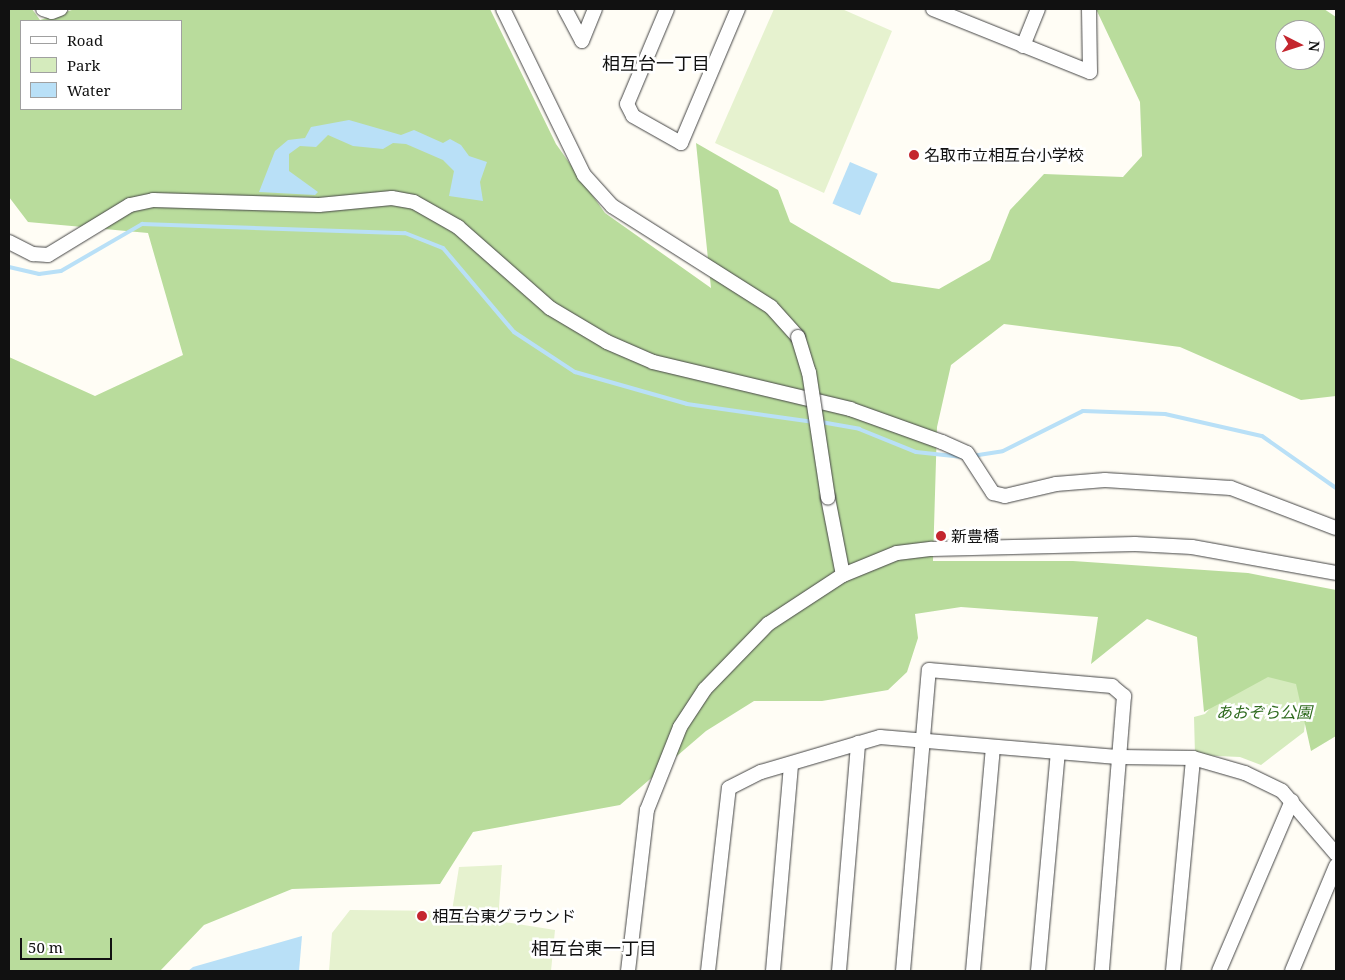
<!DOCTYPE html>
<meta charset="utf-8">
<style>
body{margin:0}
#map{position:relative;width:1345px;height:980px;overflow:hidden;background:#fffdf5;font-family:"Noto Serif","Noto Sans JP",serif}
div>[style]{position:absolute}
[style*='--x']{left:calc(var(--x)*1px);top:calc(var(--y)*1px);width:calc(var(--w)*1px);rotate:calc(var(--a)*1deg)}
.green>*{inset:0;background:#d5ebbd}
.forest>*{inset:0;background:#b9dc9c}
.pitch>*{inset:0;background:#e6f2cf}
.water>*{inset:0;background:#b9e0f7;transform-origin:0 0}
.stream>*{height:4px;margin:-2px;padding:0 2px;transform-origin:2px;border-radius:2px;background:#b9e0f7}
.roads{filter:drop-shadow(0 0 1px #444) drop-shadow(0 0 1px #444)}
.minor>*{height:14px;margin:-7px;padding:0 7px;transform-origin:7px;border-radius:7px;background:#fff}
.bridges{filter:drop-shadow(0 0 1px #444) drop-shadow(0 0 1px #444)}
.minor-bridge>*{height:14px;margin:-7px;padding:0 7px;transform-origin:7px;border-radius:7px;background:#fff}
.dots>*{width:14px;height:14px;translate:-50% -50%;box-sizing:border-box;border:2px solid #fff;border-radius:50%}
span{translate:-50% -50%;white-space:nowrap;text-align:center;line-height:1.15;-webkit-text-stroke:5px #fff;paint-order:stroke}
.poi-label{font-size:16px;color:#111}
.left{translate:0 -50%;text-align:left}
.park-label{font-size:16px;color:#2f6b1f;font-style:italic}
.neighbourhood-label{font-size:18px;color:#111}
.frame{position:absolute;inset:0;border:10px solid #111;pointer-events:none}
.legend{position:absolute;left:20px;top:20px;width:162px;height:90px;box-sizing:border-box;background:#fff;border:1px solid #a0a0a0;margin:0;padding:6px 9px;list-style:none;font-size:15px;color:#111}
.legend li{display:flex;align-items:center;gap:10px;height:25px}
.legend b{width:25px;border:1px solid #a0a0a0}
.north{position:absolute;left:1275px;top:20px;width:50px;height:50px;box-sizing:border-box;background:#fff;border:1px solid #a0a0a0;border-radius:50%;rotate:95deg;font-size:14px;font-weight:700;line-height:20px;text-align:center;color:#111}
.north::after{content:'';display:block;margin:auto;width:18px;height:22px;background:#c4262e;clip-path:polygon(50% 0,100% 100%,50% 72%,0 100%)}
.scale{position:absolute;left:20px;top:938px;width:92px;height:22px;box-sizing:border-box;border:2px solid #111;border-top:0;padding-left:6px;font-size:15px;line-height:18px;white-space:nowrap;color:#111;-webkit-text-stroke:4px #fff;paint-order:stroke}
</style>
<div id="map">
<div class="green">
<div style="clip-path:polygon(1264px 662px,1309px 688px,1304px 732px,1261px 765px,1240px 757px,1195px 755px,1194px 717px,1205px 714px,1237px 679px)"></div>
</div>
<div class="forest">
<div style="clip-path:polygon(evenodd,9px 9px,32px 9px,40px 20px,75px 9px,490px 9px,556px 144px,605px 213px,711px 288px,696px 143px,778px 190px,790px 222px,892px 282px,939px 289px,990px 260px,1010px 210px,1044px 174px,1123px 177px,1142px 156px,1140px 102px,1096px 9px,1324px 9px,1336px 17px,1336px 396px,1301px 400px,1180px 347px,1004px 324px,951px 365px,937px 427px,933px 561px,1073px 561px,1248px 573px,1336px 590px,1336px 736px,1311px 751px,1296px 684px,1268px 677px,1204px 712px,1197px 637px,1147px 619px,1091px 664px,1098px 617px,961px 607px,915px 614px,918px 638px,907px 672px,888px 690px,822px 701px,754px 701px,706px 731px,620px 805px,473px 832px,440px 884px,292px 889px,204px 925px,160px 971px,9px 971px,9px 357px,95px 396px,183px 355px,148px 233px,28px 222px,9px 197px,9px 9px,21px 21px,181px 21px,181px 109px,21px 109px,21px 21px,9px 9px,1285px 30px,1315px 30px,1315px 60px,1285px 60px,1285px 30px)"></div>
</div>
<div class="pitch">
<div style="clip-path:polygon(774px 9px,842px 9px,892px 31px,824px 193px,715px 143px)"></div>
<div style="clip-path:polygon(502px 865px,498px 921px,555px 930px,551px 971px,329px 971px,332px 933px,350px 910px,452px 911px,459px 867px)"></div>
</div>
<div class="water">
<div style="clip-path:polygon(349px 120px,401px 135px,414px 130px,443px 143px,450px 139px,461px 145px,469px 156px,487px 162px,480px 182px,483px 201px,449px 196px,454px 171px,443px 160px,406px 144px,393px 143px,383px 149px,353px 146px,328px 135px,316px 147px,300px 146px,289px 154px,289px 171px,318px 192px,315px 195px,259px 192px,275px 151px,288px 140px,305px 138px,311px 127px)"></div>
<div style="left:850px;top:162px;width:30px;height:45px;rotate:23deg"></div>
<div style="clip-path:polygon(302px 936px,299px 971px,188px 971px,193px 967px)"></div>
</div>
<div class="stream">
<div style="--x:9;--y:267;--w:31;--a:13"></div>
<div style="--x:39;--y:274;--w:22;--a:-8"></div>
<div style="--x:61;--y:271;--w:94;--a:-30.1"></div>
<div style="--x:142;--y:224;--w:263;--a:2"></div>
<div style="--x:405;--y:233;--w:41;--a:21.5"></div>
<div style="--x:443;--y:248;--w:110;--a:49.8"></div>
<div style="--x:514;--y:332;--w:73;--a:33.3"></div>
<div style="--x:575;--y:372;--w:116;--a:15.9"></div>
<div style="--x:687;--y:404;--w:128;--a:8.1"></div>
<div style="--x:821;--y:422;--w:39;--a:10"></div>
<div style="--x:859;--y:429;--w:61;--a:22"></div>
<div style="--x:916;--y:452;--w:47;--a:6.1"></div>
<div style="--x:972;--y:456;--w:31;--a:-9"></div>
<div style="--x:1003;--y:451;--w:89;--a:-26.6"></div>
<div style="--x:1083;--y:411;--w:82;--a:2.1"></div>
<div style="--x:1165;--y:414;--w:99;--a:12.8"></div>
<div style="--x:1262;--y:436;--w:90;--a:35.1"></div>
</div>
<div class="roads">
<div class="minor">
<div style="--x:43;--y:9;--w:9;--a:18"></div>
<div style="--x:52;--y:12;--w:9;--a:-21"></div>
<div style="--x:503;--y:9;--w:185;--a:64"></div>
<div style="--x:584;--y:175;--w:42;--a:47.9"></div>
<div style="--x:612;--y:206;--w:188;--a:32.4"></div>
<div style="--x:771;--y:307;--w:40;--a:48"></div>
<div style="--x:565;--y:9;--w:36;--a:62"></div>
<div style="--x:667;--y:9;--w:103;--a:112.8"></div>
<div style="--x:627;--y:104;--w:13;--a:63"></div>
<div style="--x:633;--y:116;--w:55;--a:29.4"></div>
<div style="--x:681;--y:143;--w:146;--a:-67"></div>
<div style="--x:933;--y:9;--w:169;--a:21.9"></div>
<div style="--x:1090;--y:72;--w:63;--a:-90.9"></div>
<div style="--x:582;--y:41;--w:35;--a:-68"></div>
<div style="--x:1023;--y:46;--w:40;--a:-68"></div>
<div style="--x:9;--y:242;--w:27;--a:27"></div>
<div style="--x:33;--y:254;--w:15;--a:4"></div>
<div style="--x:48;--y:255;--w:96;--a:-31.4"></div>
<div style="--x:130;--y:205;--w:24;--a:-12"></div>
<div style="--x:153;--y:200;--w:166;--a:1.7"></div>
<div style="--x:319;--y:205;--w:73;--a:-5.5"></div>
<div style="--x:392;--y:198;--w:22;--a:10"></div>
<div style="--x:414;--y:202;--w:51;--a:29.6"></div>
<div style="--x:458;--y:227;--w:123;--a:41.4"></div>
<div style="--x:550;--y:308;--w:66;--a:30.8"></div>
<div style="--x:607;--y:342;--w:50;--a:23.5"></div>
<div style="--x:653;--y:362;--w:203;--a:13.4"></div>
<div style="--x:850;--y:409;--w:98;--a:19.7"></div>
<div style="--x:942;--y:442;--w:27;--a:24"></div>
<div style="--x:967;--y:453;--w:48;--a:57"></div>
<div style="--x:993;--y:493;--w:12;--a:14"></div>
<div style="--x:1005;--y:496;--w:52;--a:-13.2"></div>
<div style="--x:1056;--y:484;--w:49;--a:-4.7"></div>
<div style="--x:1105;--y:480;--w:126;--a:3.6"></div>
<div style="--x:1231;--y:488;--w:112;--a:20.9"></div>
<div style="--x:828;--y:498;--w:78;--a:79"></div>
<div style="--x:628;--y:971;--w:162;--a:-83.3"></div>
<div style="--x:647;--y:810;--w:89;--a:-68.3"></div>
<div style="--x:680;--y:727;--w:45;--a:-56.7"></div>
<div style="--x:705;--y:689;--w:91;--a:-45.9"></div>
<div style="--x:768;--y:624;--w:90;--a:-33.2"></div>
<div style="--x:843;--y:575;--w:58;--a:-22.2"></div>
<div style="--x:897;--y:553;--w:35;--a:-7"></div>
<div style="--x:932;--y:549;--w:203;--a:-1.4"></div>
<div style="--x:1135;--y:544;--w:57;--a:3"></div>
<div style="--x:1192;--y:547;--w:146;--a:10.2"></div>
<div style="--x:708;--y:971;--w:184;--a:-83.5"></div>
<div style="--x:729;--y:788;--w:36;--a:-27"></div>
<div style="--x:761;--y:772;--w:124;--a:-16.4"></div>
<div style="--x:880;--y:737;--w:241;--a:4.8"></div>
<div style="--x:1120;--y:757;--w:73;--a:0.8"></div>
<div style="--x:1193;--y:758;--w:54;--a:16.1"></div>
<div style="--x:1245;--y:773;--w:41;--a:25.9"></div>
<div style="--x:1282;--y:791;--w:83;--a:49.4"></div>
<div style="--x:773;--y:971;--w:208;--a:-85"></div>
<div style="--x:839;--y:971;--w:229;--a:-85.2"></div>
<div style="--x:903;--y:971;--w:302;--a:-85.1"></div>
<div style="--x:929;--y:670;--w:184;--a:5"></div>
<div style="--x:1112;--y:686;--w:16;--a:40"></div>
<div style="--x:1124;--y:696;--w:276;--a:94.6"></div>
<div style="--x:973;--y:971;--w:225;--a:-84.9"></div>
<div style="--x:1038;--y:971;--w:219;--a:-84.8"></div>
<div style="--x:1173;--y:971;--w:214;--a:-84.6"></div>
<div style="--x:1219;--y:971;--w:185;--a:-66.8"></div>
<div style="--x:1292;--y:971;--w:114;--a:-67.3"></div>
</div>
</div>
<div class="bridges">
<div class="minor-bridge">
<div style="--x:798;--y:337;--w:37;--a:73"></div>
<div style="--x:809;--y:372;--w:127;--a:81.4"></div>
</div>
</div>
<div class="dots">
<div style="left:914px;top:155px;background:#c4262e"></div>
<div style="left:941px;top:536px;background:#c4262e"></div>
<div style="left:422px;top:916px;background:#c4262e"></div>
</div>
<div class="poi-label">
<span class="left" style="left:924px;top:155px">名取市立相互台小学校</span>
<span class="left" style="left:951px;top:536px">新豊橋</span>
<span class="left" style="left:432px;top:916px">相互台東グラウンド</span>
</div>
<div class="park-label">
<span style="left:1264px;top:712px">あおぞら公園</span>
</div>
<div class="neighbourhood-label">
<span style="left:656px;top:63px">相互台一丁目</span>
<span style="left:594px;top:948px">相互台東一丁目</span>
</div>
<div class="frame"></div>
<ul class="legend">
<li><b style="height:6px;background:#fff"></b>Road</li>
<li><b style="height:14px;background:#d5ebbd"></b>Park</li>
<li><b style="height:14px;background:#b9e0f7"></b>Water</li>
</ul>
<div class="north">N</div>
<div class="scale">50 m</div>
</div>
